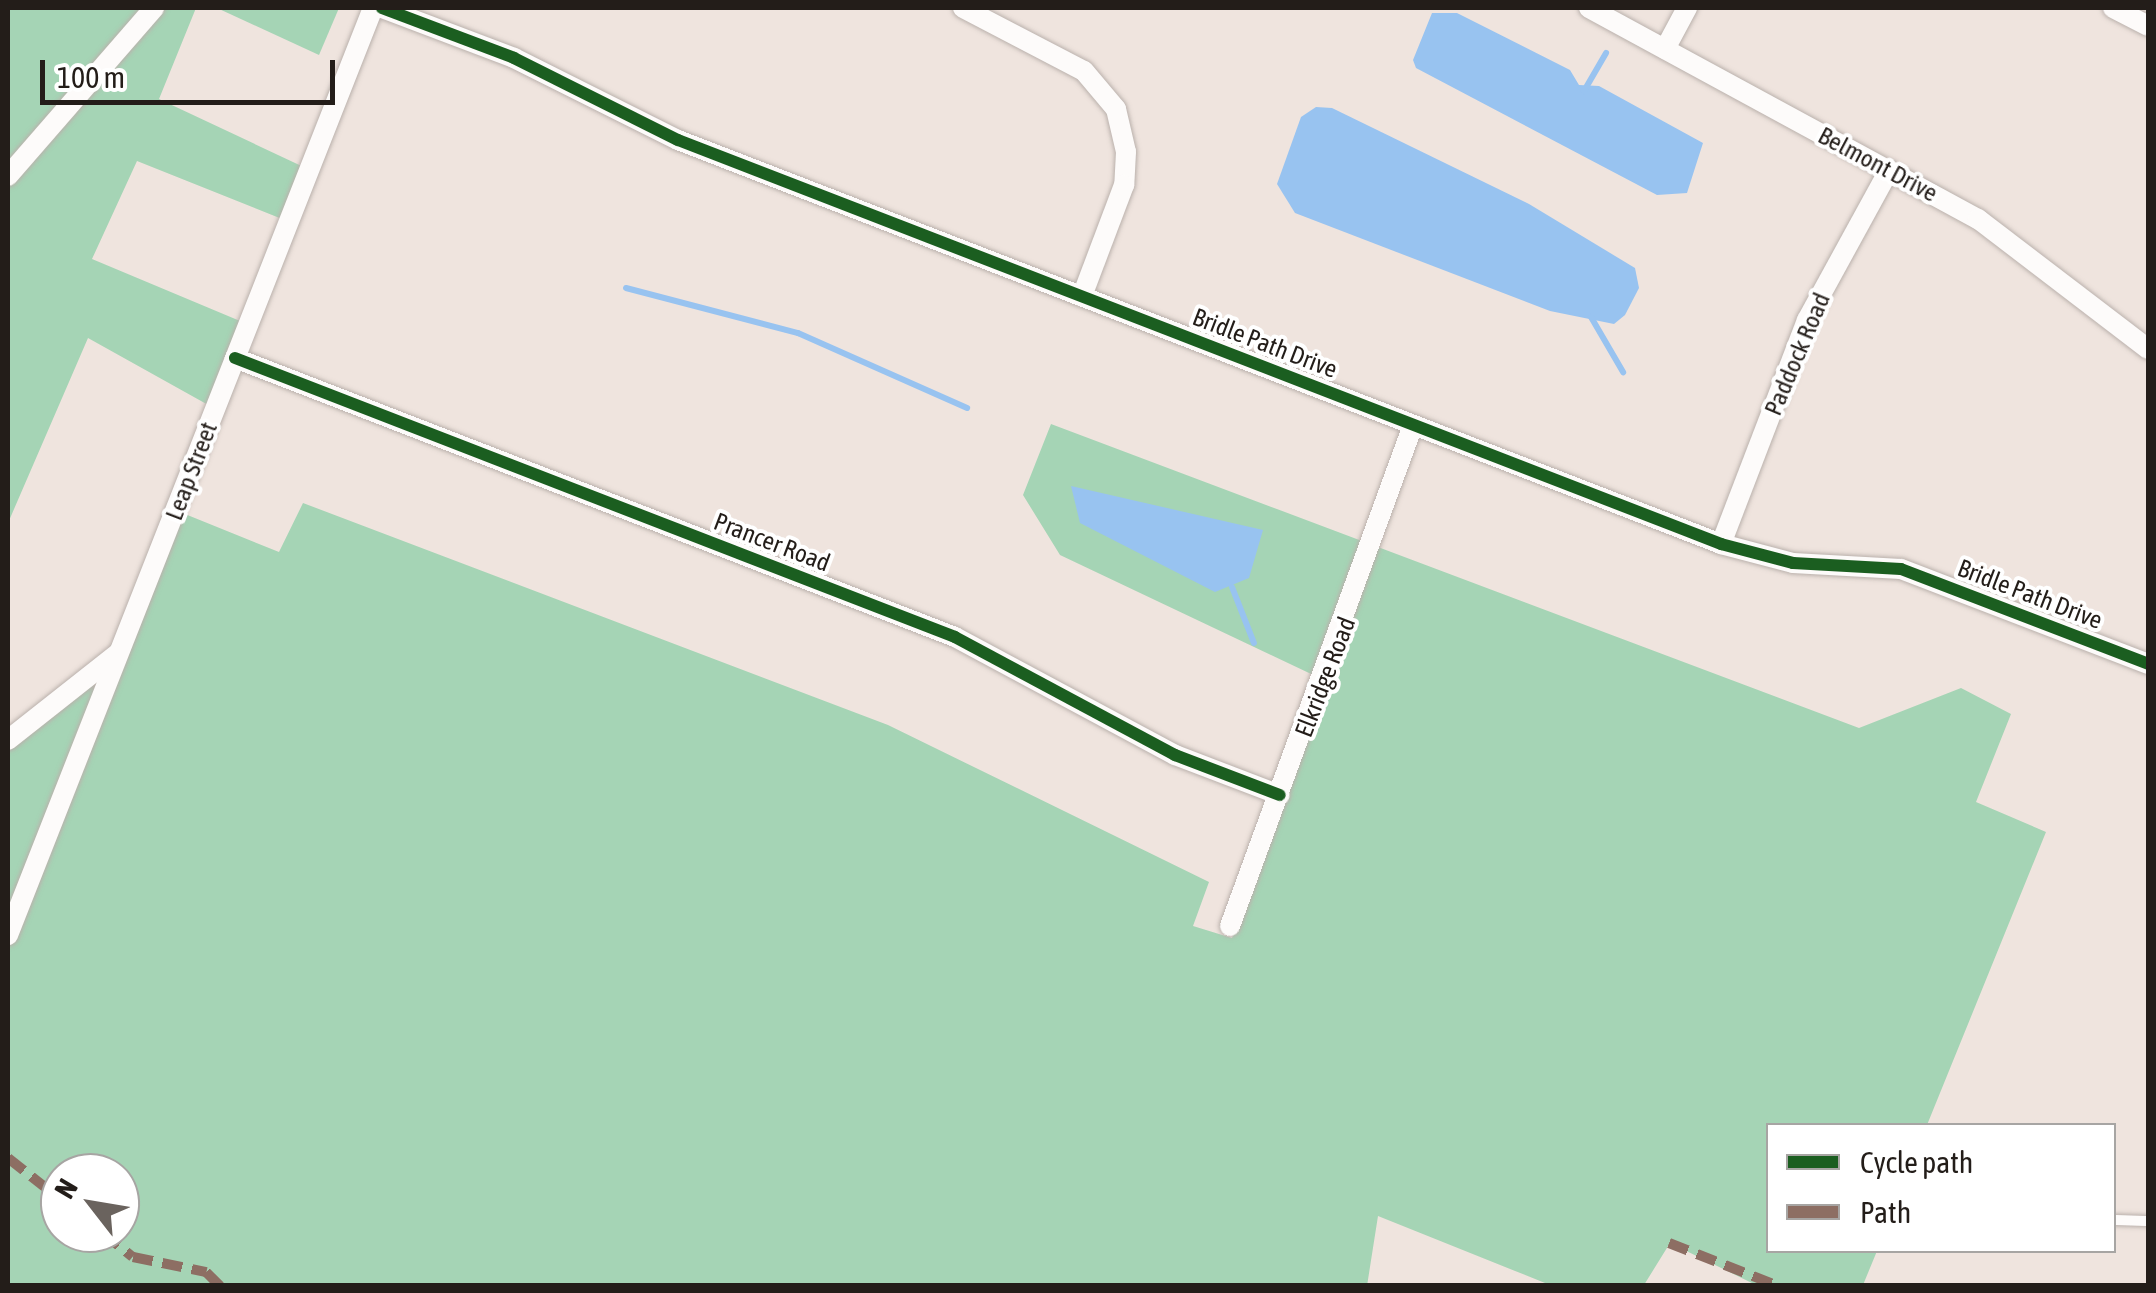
<!DOCTYPE html>
<style>
body{margin:0}
#map{position:relative;width:2156px;height:1293px;overflow:hidden;background:#efe4de;font-family:"Asap Condensed",sans-serif}
div>[style]{position:absolute}
[style*='--x']{left:calc(var(--x)*1px);top:calc(var(--y)*1px);width:calc(var(--w)*1px);rotate:calc(var(--a)*1deg)}
.forest>*{inset:0;background:#a5d4b5}
.water>*{inset:0;background:#98c3f0}
.stream>*{height:6px;margin:-3px;padding:0 3px;transform-origin:3px;border-radius:3px;background:#98c3f0}
.roads{filter:drop-shadow(0 0 2px #bab1ac) drop-shadow(0 0 2px #bab1ac)}
.lane>*{height:10px;margin:-5px;padding:0 5px;transform-origin:5px;border-radius:5px;background:#fdfbfa}
.street>*{height:20px;margin:-10px;padding:0 10px;transform-origin:10px;border-radius:10px;background:#fdfbfa}
.quiet>*{height:10px;margin-top:-5px;transform-origin:0;background:repeating-linear-gradient(90deg,#8d6e63 0 20px,transparent 0 30px)}
.cycleway>*{height:12px;margin:-6px;padding:0 6px;transform-origin:6px;border-radius:6px;background:#1b5e20}
span{translate:-50% -50%;white-space:nowrap;text-align:center;line-height:1.15;-webkit-text-stroke:8px #fff;paint-order:stroke}
.street-label{font-size:25px;color:#231d19}
.frame{position:absolute;inset:0;border:10px solid #231d19;pointer-events:none}
.legend{position:absolute;left:1766px;top:1123px;width:350px;height:130px;box-sizing:border-box;background:#fff;border:2px solid #a7a5a3;margin:0;padding:12px 18px;list-style:none;font-size:30px;color:#231d19}
.legend li{display:flex;align-items:center;gap:20px;height:50px}
.legend b{width:50px;border:2px solid #a7a5a3}
.north{position:absolute;left:40px;top:1153px;width:100px;height:100px;box-sizing:border-box;background:#fff;border:2px solid #a7a5a3;border-radius:50%;rotate:301deg;font-size:28px;font-weight:700;line-height:40px;text-align:center;color:#231d19}
.north::after{content:'';display:block;margin:auto;width:35px;height:45px;background:#6a635e;clip-path:polygon(50% 0,100% 100%,50% 72%,0 100%)}
.scale{position:absolute;left:40px;top:60px;width:295px;height:45px;box-sizing:border-box;border:5px solid #231d19;border-top:0;padding-left:12px;font-size:30px;line-height:35px;white-space:nowrap;color:#231d19;-webkit-text-stroke:8px #fff;paint-order:stroke}
</style>
<div id="map">
<div class="forest">
<div style="clip-path:polygon(8px 8px,196px 8px,159px 99px,310px 170px,292px 223px,137px 161px,92px 259px,252px 326px,219px 411px,88px 338px,8px 523px)"></div>
<div style="clip-path:polygon(217px 8px,339px 8px,319px 55px)"></div>
<div style="clip-path:polygon(evenodd,1051px 424px,1859px 728px,1961px 688px,2011px 714px,1976px 802px,2046px 832px,1927px 1125px,1768px 1126px,1768px 1250px,1877px 1251px,1863px 1285px,1756px 1285px,1670px 1243px,1644px 1285px,1550px 1285px,1378px 1216px,1367px 1286px,8px 1285px,8px 945px,17px 920px,8px 915px,8px 739px,127px 645px,180px 512px,279px 552px,303px 503px,888px 725px,1209px 882px,1193px 926px,1232px 938px,1328px 682px,1060px 555px,1023px 495px,1051px 424px,60px 1173px,120px 1173px,120px 1233px,60px 1233px,60px 1173px)"></div>
</div>
<div class="water">
<div style="clip-path:polygon(1432px 13px,1457px 13px,1570px 70px,1579px 85px,1599px 86px,1703px 143px,1687px 193px,1657px 195px,1416px 68px,1413px 60px)"></div>
<div style="clip-path:polygon(1316px 107px,1332px 108px,1529px 204px,1635px 268px,1639px 288px,1625px 315px,1614px 324px,1550px 311px,1295px 213px,1277px 184px,1301px 117px)"></div>
<div style="clip-path:polygon(1071px 486px,1263px 530px,1249px 578px,1215px 592px,1080px 523px)"></div>
</div>
<div class="stream">
<div style="--x:1584;--y:91;--w:44;--a:-59.9"></div>
<div style="--x:626;--y:288;--w:178;--a:14.7"></div>
<div style="--x:798;--y:333;--w:185;--a:23.9"></div>
<div style="--x:1591;--y:317;--w:64;--a:59.8"></div>
<div style="--x:1232;--y:587;--w:60;--a:68.6"></div>
</div>
<div class="roads">
<div class="lane">
<div style="--x:2114;--y:1220;--w:34;--a:2"></div>
</div>
<div class="street">
<div style="--x:382;--y:8;--w:141;--a:20.7"></div>
<div style="--x:514;--y:58;--w:183;--a:26.6"></div>
<div style="--x:678;--y:140;--w:1119;--a:21.17"></div>
<div style="--x:1721;--y:544;--w:74;--a:14.8"></div>
<div style="--x:1793;--y:563;--w:108;--a:3.2"></div>
<div style="--x:1901;--y:569;--w:265;--a:21"></div>
<div style="--x:963;--y:8;--w:136;--a:27.5"></div>
<div style="--x:1084;--y:71;--w:50;--a:49.9"></div>
<div style="--x:1116;--y:109;--w:44;--a:76.9"></div>
<div style="--x:1126;--y:152;--w:33;--a:93"></div>
<div style="--x:1124;--y:185;--w:119;--a:110.7"></div>
<div style="--x:1589;--y:8;--w:443;--a:28.5"></div>
<div style="--x:1978;--y:219;--w:214;--a:37.4"></div>
<div style="--x:2113;--y:8;--w:39;--a:27"></div>
<div style="--x:1665;--y:49;--w:47;--a:-61.8"></div>
<div style="--x:8;--y:176;--w:223;--a:-49"></div>
<div style="--x:235;--y:358;--w:772;--a:21.18"></div>
<div style="--x:955;--y:637;--w:250;--a:28.2"></div>
<div style="--x:1175;--y:755;--w:112;--a:20.9"></div>
<div style="--x:1721;--y:544;--w:240;--a:-69"></div>
<div style="--x:1807;--y:320;--w:171;--a:-61.3"></div>
<div style="--x:8;--y:740;--w:140;--a:-38.3"></div>
<div style="--x:1230;--y:926;--w:533;--a:-69.93"></div>
<div style="--x:8;--y:935;--w:996;--a:-68.51"></div>
</div>
</div>
<div class="quiet">
<div style="--x:8;--y:1158;--w:66;--a:38.3"></div>
<div style="--x:103;--y:1233;--w:38;--a:39"></div>
<div style="--x:133;--y:1257;--w:75;--a:11.6"></div>
<div style="--x:206;--y:1272;--w:20;--a:45"></div>
<div style="--x:1669;--y:1243;--w:117;--a:21.5"></div>
</div>
<div class="cycleway">
<div style="--x:382;--y:8;--w:141;--a:20.7"></div>
<div style="--x:514;--y:58;--w:183;--a:26.6"></div>
<div style="--x:678;--y:140;--w:1119;--a:21.17"></div>
<div style="--x:1721;--y:544;--w:74;--a:14.8"></div>
<div style="--x:1793;--y:563;--w:108;--a:3.2"></div>
<div style="--x:1901;--y:569;--w:265;--a:21"></div>
<div style="--x:235;--y:358;--w:772;--a:21.18"></div>
<div style="--x:955;--y:637;--w:250;--a:28.2"></div>
<div style="--x:1175;--y:755;--w:112;--a:20.9"></div>
</div>
<div class="street-label">
<span style="left:1878px;top:164px;rotate:28deg">Belmont Drive</span>
<span style="left:1265px;top:343px;rotate:21deg">Bridle Path Drive</span>
<span style="left:1797px;top:354px;rotate:-67deg">Paddock Road</span>
<span style="left:191px;top:471px;rotate:-69deg">Leap Street</span>
<span style="left:772px;top:542px;rotate:21deg">Prancer Road</span>
<span style="left:2030px;top:594px;rotate:21deg">Bridle Path Drive</span>
<span style="left:1325px;top:677px;rotate:-69deg">Elkridge Road</span>
</div>
<div class="frame"></div>
<ul class="legend">
<li><b style="height:12px;background:#1b5e20"></b>Cycle path</li>
<li><b style="height:12px;background:#8d6e63"></b>Path</li>
</ul>
<div class="north">N</div>
<div class="scale">100 m</div>
</div>
